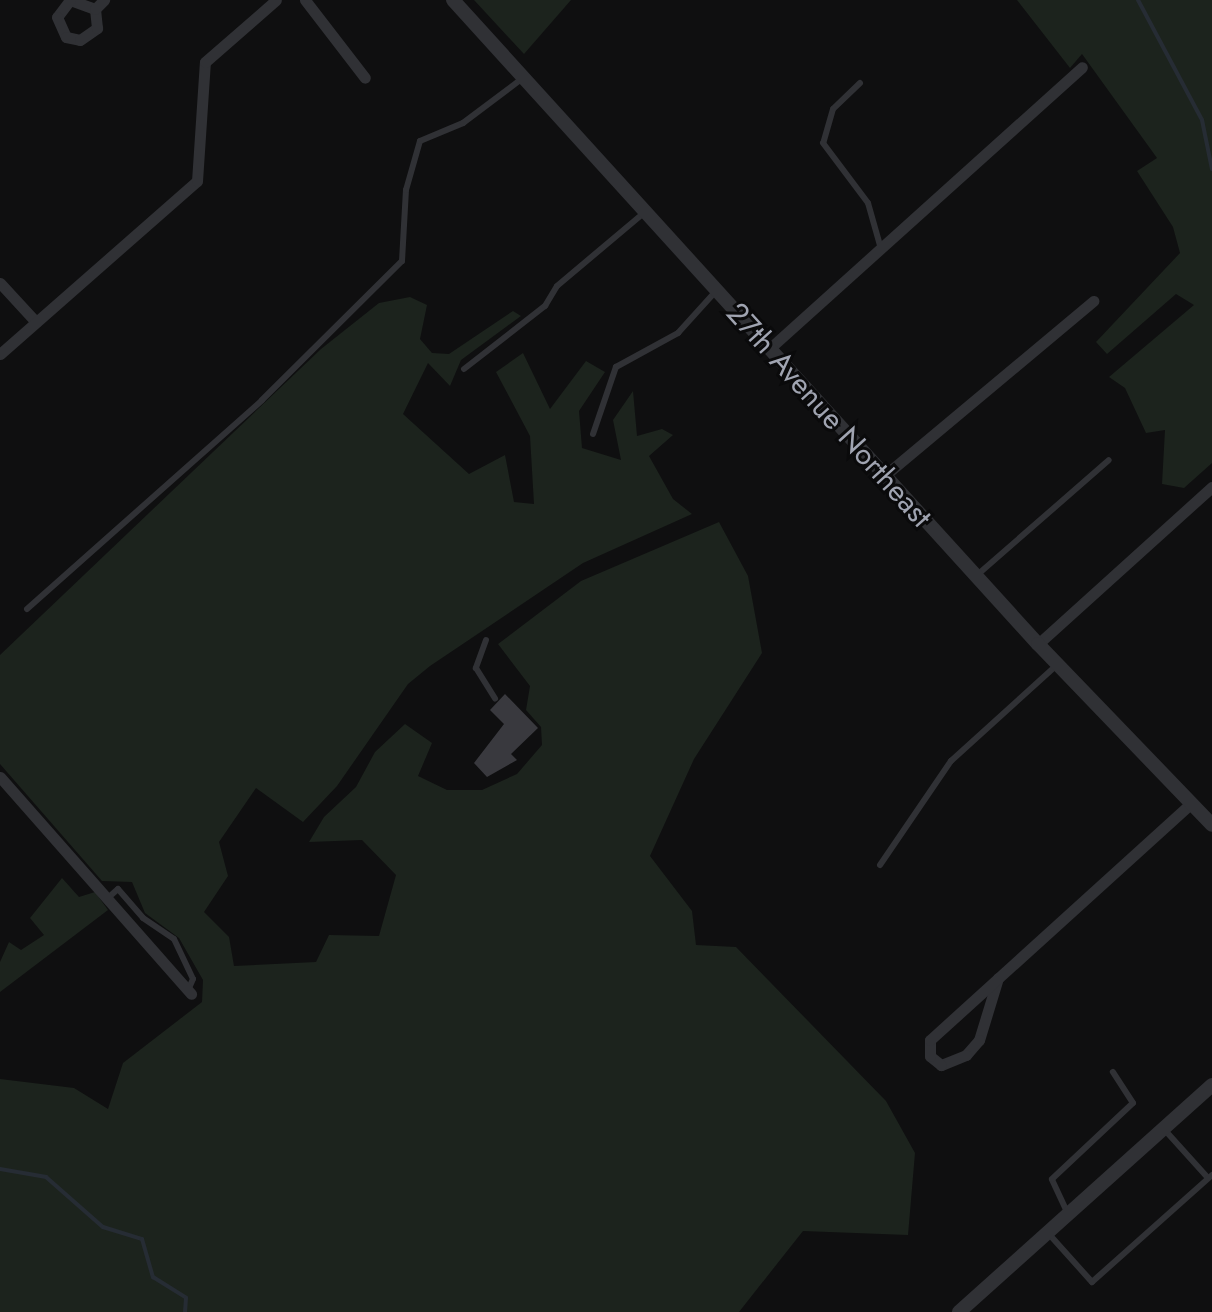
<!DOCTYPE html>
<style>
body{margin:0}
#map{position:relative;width:1212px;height:1312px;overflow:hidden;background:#0f0f10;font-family:Jost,sans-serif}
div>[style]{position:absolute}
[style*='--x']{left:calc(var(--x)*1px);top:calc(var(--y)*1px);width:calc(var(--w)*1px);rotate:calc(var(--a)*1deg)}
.green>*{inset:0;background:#1c231d}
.stream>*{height:4px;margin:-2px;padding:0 2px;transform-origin:2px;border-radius:2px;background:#262c34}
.building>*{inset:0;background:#39393e}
.service>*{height:6px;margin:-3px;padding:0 3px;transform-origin:3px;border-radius:3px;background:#303135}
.minor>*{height:11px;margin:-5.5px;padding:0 5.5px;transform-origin:5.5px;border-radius:5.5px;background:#303135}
.tertiary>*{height:14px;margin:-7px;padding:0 7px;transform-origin:7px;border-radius:7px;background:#303135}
span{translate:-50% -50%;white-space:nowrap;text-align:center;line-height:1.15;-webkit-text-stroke:6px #0a0a0b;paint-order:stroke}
.street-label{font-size:30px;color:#a0a4b1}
</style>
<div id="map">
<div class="green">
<div style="clip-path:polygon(474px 0,571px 0,524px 54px)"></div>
<div style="clip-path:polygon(1017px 0,1212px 0,1212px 463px,1184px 488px,1162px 484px,1165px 430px,1146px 433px,1125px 388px,1109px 377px,1194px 305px,1176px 294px,1107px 354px,1096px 342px,1180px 253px,1173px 227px,1137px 171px,1157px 158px,1082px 54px,1070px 68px)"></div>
<div style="clip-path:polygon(410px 297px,427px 305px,420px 339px,432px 353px,449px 354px,513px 311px,521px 316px,461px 360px,450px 386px,428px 363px,403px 414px,469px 474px,505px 455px,514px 502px,534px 504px,530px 436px,496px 372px,523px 353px,550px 409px,586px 361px,605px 372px,579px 411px,582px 448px,621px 460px,613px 420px,633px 391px,637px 436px,662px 429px,673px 435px,649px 456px,673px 499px,692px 514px,583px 563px,430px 666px,408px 684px,337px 786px,303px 822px,256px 788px,219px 842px,228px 876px,204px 912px,229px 937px,234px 966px,316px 962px,329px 935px,379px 936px,396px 875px,362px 840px,309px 842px,324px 817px,356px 787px,375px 752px,405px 724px,432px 743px,418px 776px,447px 790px,482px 790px,517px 774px,542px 745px,541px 727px,526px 710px,530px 686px,498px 644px,581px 581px,719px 522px,748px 576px,762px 653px,694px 759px,650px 856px,692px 911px,696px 945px,736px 947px,886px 1101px,915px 1153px,908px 1235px,803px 1231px,739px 1312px,0 1312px,0 1079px,74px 1088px,108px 1109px,123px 1063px,202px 1002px,203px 980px,179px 938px,145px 913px,132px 882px,102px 881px,0 764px,0 655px,321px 349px,379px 303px)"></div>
<div style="clip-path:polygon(62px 878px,79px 897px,95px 892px,108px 910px,0 992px,0 962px,9px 942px,21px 950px,44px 935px,30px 918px)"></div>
</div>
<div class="stream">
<div style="--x:1138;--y:0;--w:136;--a:61.9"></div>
<div style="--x:1202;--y:120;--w:50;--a:78.5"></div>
<div style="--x:0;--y:1169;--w:47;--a:9.9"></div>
<div style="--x:46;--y:1177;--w:76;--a:41.3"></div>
<div style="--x:103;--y:1227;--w:41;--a:17.1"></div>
<div style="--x:142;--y:1239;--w:40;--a:74"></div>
<div style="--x:153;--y:1277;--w:39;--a:32"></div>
<div style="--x:186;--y:1298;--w:14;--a:94"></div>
</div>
<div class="building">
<div style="clip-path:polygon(505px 694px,538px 728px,511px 754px,517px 760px,487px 777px,474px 763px,504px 724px,490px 710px)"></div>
</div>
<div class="service">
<div style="--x:860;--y:83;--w:37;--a:136"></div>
<div style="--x:833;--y:109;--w:35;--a:106"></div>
<div style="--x:823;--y:143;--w:75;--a:53.1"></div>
<div style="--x:868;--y:203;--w:48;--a:74.2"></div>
<div style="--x:464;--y:369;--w:103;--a:-37.9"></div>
<div style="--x:545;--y:306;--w:23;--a:-59"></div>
<div style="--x:557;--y:286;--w:115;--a:-40.1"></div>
<div style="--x:593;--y:434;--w:71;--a:-71.1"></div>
<div style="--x:616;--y:367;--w:71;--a:-28.7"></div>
<div style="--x:678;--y:333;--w:57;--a:-47.9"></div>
<div style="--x:976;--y:576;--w:176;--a:-41.1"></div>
<div style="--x:27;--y:609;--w:314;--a:-41.6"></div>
<div style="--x:262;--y:400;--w:197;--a:-44.8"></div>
<div style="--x:402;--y:261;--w:71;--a:-86.8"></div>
<div style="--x:406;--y:190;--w:51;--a:-74.1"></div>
<div style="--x:420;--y:141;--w:47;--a:-22.7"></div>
<div style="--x:463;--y:123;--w:75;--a:-36.9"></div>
<div style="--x:486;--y:640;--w:30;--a:110"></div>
<div style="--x:476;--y:668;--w:36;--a:58"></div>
<div style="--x:880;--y:865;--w:126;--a:-55.7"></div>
<div style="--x:951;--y:761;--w:144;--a:-42.2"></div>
<div style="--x:109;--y:897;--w:12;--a:-42"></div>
<div style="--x:118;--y:889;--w:38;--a:49"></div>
<div style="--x:143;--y:918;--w:37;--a:34"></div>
<div style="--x:174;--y:939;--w:44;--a:64.6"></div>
<div style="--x:193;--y:979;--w:12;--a:114"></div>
<div style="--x:1163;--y:1128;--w:67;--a:48"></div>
<div style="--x:1068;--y:1214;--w:38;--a:-115"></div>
<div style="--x:1052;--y:1179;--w:111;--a:-43.2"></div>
<div style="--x:1133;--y:1103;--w:37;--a:-123"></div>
<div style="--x:1048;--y:1233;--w:66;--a:48.1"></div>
<div style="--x:1092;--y:1282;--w:161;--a:-41.7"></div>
</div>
<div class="minor">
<div style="--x:305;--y:0;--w:98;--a:52.4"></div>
<div style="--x:95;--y:9;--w:27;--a:-160"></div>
<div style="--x:70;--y:0;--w:21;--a:127"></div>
<div style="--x:57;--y:17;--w:22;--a:66"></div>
<div style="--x:66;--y:37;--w:14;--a:12"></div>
<div style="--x:80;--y:40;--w:21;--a:-35"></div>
<div style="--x:97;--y:28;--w:19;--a:-96"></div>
<div style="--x:95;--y:9;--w:13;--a:-45"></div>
<div style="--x:0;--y:283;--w:53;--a:47.3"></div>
<div style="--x:769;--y:349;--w:421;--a:-42"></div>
<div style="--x:0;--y:354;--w:262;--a:-41.3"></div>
<div style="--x:197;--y:181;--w:119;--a:-86.2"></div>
<div style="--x:205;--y:62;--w:94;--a:-41.1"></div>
<div style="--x:884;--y:476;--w:273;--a:-39.9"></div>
<div style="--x:1038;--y:644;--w:234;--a:-42.1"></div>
<div style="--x:0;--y:777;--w:289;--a:48.6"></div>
<div style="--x:998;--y:978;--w:65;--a:107"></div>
<div style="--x:979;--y:1040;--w:20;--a:131"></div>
<div style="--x:966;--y:1055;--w:27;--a:158"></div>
<div style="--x:941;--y:1065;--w:14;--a:-141"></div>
<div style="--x:930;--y:1056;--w:16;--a:-90"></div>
<div style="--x:930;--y:1040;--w:353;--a:-42.2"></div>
</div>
<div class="tertiary">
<div style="--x:453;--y:0;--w:870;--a:47.75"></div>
<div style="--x:1038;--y:644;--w:251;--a:46.1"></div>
<div style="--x:959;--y:1312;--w:340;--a:-41.9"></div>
</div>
<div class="street-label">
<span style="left:829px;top:415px;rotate:48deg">27th Avenue Northeast</span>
</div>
</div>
